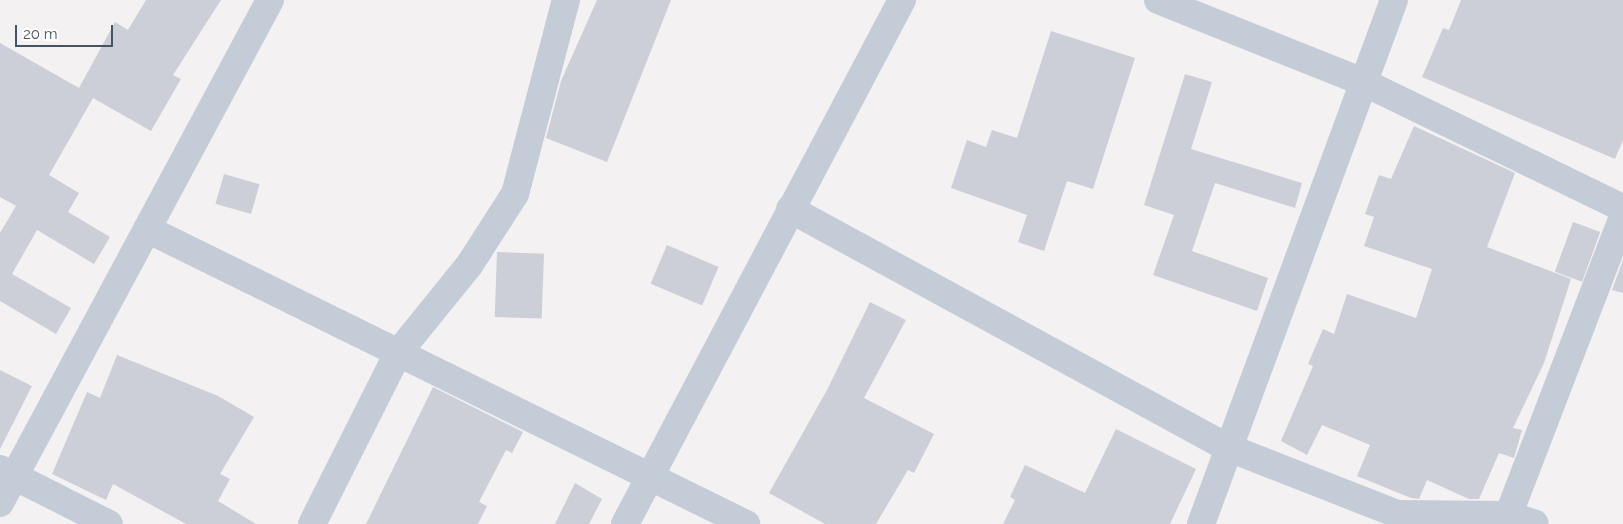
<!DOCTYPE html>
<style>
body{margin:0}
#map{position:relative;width:1623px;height:524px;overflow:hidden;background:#f3f1f1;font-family:Raleway,sans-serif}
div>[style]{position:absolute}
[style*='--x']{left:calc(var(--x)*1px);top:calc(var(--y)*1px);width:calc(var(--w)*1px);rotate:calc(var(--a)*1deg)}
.building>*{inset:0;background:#cccfd7;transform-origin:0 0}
.minor>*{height:28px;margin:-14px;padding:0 14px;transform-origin:14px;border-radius:14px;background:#c3ccd7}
span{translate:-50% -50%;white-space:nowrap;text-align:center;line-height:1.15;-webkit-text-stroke:4px #fff;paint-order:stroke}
.scale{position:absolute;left:15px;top:25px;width:98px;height:22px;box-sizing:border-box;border:2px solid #465361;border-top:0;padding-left:6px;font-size:15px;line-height:18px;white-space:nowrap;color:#465361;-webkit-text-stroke:4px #fff;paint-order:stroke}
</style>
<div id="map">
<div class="building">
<div style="clip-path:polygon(146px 0,221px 0,173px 75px,181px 79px,151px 131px,93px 98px,49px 175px,79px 193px,68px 212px,110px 237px,94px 264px,37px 230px,12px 274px,71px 308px,56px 334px,0 301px,0 233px,16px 206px,0 197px,0 43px,79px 88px,115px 22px,128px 30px)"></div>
<div style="clip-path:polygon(597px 0,671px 0,607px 162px,546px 138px,561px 81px)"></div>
<div style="clip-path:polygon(1461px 0,1623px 0,1623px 140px,1615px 159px,1422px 77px,1443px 28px,1449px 30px)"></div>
<div style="clip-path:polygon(1051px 31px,1135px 58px,1093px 189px,1067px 181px,1044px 251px,1018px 242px,1027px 215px,951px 188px,967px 140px,986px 147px,992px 130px,1017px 138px)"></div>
<div style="clip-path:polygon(1185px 74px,1212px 82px,1191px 149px,1302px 183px,1295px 208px,1215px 183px,1192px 251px,1268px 278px,1257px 311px,1153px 275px,1174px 215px,1144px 205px)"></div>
<div style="clip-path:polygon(1414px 126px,1515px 173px,1487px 247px,1571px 279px,1544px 363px,1513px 428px,1522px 430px,1514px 458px,1499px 453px,1479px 499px,1469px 499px,1427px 480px,1419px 499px,1411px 498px,1357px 476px,1370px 445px,1322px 425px,1307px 455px,1281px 441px,1313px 366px,1308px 364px,1323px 329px,1334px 334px,1347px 294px,1416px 318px,1432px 269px,1364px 246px,1374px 217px,1365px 214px,1379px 175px,1391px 179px)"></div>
<div style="left:224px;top:174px;width:37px;height:31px;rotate:16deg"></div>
<div style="left:1573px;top:222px;width:29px;height:53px;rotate:20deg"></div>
<div style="left:667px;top:245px;width:56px;height:42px;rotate:23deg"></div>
<div style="left:497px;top:252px;width:47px;height:65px;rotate:2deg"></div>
<div style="clip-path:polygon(1623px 260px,1623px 293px,1612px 290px)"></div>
<div style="clip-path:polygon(870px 302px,906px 320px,864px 398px,934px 434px,914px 473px,908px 470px,876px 524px,825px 524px,769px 493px,827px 390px)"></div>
<div style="clip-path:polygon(117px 355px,218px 396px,254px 417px,220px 474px,230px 479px,218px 501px,256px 524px,186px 524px,113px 484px,106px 500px,52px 474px,87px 392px,100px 398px)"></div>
<div style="clip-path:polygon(0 370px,32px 386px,0 449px)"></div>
<div style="clip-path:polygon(433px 387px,523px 432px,512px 453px,506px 450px,479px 502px,487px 506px,478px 524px,366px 524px)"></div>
<div style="clip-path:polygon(1116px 429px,1196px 469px,1170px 524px,1003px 524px,1015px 500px,1010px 497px,1025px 465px,1085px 493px)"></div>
<div style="clip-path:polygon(575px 483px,602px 499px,589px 524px,555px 524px)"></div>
</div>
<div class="minor">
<div style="--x:1158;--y:0;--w:221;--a:21.8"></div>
<div style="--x:1363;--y:82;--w:289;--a:25.9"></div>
<div style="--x:790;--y:209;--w:500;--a:28.6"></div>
<div style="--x:1229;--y:448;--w:180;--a:21.4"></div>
<div style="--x:1397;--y:514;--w:111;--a:0.5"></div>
<div style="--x:1508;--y:515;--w:28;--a:18"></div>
<div style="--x:147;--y:229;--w:668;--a:26.22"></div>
<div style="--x:0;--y:469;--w:122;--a:26.8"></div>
<div style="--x:0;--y:503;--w:571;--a:-61.77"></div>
<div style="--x:312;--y:524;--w:191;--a:-63.3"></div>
<div style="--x:398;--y:353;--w:114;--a:-51"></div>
<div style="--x:470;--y:264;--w:83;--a:-57.3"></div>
<div style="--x:515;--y:194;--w:201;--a:-75.3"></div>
<div style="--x:625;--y:524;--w:593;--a:-62.14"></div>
<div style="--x:1201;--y:524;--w:558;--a:-69.78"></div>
<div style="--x:1505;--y:524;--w:330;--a:-69"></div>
</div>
<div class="scale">20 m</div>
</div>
